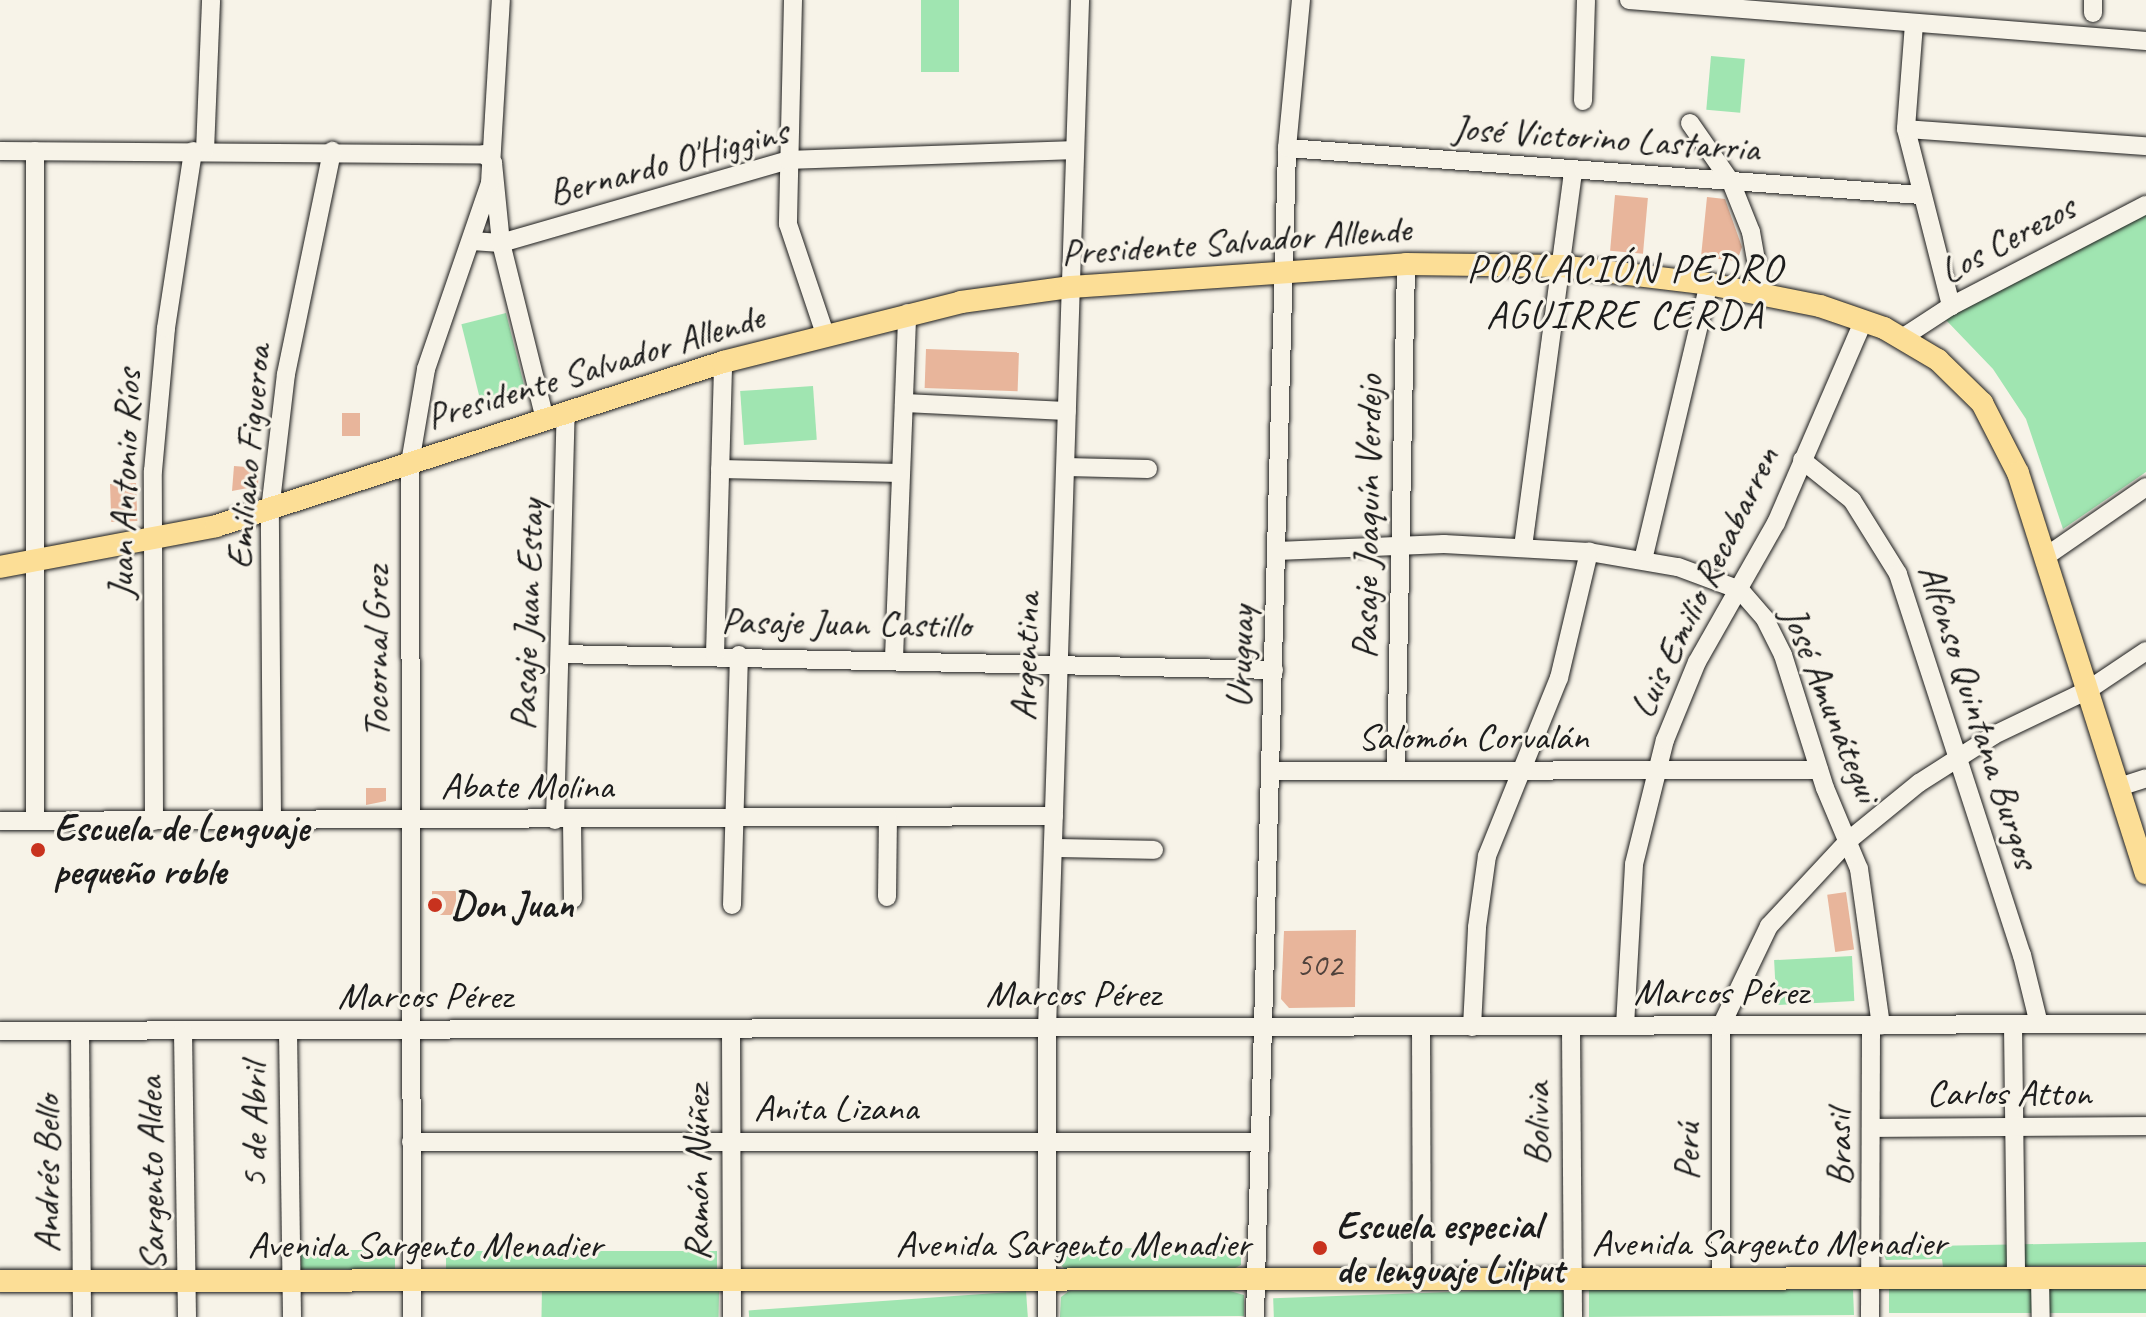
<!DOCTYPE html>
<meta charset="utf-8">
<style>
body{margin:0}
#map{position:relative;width:2146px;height:1317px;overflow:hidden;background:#f7f3e8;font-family:Caveat,sans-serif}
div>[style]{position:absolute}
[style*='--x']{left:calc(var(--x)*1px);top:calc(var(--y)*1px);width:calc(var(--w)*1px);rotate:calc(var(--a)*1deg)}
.green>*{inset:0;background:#a0e5b1;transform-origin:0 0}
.building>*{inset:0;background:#e8b59b;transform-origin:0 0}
.roads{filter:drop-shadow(0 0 2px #1c1c1c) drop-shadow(0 0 2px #1c1c1c)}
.minor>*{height:18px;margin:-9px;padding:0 9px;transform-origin:9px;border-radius:9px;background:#f7f3e8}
.major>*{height:22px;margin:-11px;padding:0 11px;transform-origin:11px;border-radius:11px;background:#fcde96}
.dots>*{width:22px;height:22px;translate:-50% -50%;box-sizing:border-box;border:4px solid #f7f3e8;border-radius:50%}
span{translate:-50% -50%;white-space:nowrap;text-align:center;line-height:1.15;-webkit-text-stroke:6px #f7f3e8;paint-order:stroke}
.number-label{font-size:34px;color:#4f423c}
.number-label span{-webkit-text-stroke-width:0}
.street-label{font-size:38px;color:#1c1c1c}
.poi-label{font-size:38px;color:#1c1c1c;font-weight:700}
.left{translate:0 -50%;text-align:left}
.neighbourhood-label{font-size:40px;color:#1c1c1c;letter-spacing:2px}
</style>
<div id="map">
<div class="green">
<div style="left:921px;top:0;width:38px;height:72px"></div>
<div style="left:1711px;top:56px;width:34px;height:54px;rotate:5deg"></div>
<div style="clip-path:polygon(2146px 214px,2146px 472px,2063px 529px,2026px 419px,1993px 369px,1945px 319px)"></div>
<div style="left:506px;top:313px;width:81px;height:46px;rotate:76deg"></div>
<div style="left:813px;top:386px;width:54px;height:73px;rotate:86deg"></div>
<div style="left:1852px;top:956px;width:45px;height:78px;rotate:87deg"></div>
<div style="clip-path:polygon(2146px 1242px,2146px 1265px,1943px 1267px,1942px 1259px,1886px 1260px,1881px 1247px)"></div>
<div style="clip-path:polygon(1241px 1247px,1241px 1265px,1231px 1270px,1066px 1271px,1061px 1265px,1061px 1249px)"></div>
<div style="left:301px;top:1250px;width:94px;height:19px"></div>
<div style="left:446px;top:1251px;width:271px;height:20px"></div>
<div style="left:2146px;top:1286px;width:27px;height:257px;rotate:90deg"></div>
<div style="left:542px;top:1288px;width:177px;height:29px;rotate:1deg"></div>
<div style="left:1564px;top:1288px;width:29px;height:291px;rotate:88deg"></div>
<div style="clip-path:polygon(1589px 1288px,1853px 1290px,1854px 1315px,1589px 1317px)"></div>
<div style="left:1026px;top:1291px;width:26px;height:278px;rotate:86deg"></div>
<div style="clip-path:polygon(1069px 1291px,1230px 1291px,1244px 1295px,1244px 1316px,1060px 1317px,1061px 1297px)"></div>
</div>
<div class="building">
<div style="left:1615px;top:195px;width:33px;height:56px;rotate:5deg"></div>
<div style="clip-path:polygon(1707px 197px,1725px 199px,1742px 247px,1737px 261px,1701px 257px)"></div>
<div style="left:926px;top:349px;width:93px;height:39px;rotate:2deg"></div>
<div style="left:342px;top:413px;width:18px;height:23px"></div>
<div style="clip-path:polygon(234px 466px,259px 468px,258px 486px,232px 491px)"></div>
<div style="left:136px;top:483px;width:38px;height:26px;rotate:88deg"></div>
<div style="clip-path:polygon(366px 788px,386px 788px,386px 801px,366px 805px)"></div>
<div style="left:432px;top:891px;width:24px;height:24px"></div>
<div style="left:1846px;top:892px;width:58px;height:19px;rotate:82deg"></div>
<div style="clip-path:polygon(1356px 930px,1355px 1007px,1289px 1008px,1281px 999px,1284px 931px)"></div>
</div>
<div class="roads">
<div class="minor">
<div style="--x:793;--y:0;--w:224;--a:91.3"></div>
<div style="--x:788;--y:224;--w:116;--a:71.4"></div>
<div style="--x:1629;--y:0;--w:519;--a:4.53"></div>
<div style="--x:2093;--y:0;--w:13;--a:90"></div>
<div style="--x:1914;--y:24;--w:105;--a:94.4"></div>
<div style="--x:1906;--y:129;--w:183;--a:75.7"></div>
<div style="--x:1583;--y:101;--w:101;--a:-88.3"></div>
<div style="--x:1690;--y:123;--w:72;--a:55.2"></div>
<div style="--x:1731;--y:182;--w:54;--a:68.2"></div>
<div style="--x:1751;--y:232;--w:63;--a:79.9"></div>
<div style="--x:1906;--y:129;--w:241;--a:4.1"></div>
<div style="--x:1287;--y:148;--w:636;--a:4.24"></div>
<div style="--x:0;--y:151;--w:484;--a:0.4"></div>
<div style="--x:484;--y:154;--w:13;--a:45"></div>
<div style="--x:493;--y:163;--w:80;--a:84.3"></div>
<div style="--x:501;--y:243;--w:181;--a:76"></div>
<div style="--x:205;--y:151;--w:151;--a:-87.7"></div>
<div style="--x:472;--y:241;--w:29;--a:4"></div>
<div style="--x:501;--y:243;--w:299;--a:-16.1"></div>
<div style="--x:788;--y:160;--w:287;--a:-2"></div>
<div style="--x:1902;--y:338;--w:59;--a:-33.1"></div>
<div style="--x:1951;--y:306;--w:220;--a:-27.4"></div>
<div style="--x:904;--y:403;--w:163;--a:2.8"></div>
<div style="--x:1802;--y:460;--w:64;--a:38.7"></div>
<div style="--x:1852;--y:500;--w:87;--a:58.1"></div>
<div style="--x:1898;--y:574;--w:401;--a:72"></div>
<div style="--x:2022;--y:955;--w:71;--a:76.2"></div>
<div style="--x:1066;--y:467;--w:82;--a:1.4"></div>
<div style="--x:720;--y:469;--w:181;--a:1.3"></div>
<div style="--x:1523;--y:547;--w:379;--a:-82.4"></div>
<div style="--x:1277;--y:551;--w:167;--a:-2.4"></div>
<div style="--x:1444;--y:544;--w:145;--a:3.2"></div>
<div style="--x:1589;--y:552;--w:90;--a:9.6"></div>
<div style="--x:1678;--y:567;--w:66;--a:20.4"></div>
<div style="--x:1740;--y:590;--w:38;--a:49"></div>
<div style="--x:1765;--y:619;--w:40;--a:63.4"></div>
<div style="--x:1783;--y:655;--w:139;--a:72.5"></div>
<div style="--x:1825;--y:788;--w:88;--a:67.2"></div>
<div style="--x:1859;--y:869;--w:158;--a:82"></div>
<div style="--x:2045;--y:557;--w:123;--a:-34.7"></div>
<div style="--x:1643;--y:560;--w:284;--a:-76.6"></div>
<div style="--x:560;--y:654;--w:714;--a:1.28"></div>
<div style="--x:715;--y:654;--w:292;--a:-88.4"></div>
<div style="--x:894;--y:658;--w:345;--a:-87.8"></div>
<div style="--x:1271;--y:771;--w:548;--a:-0.1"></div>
<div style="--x:1396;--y:771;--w:507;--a:-88.87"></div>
<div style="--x:2119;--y:787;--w:28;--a:-18"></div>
<div style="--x:555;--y:820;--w:408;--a:-88.5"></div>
<div style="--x:572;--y:820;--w:79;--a:89.3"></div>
<div style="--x:0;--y:821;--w:1054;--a:-0.27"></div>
<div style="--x:35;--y:821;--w:670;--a:-90"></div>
<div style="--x:154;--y:821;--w:350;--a:-90.2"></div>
<div style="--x:153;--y:471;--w:144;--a:-84.8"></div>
<div style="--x:166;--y:328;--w:179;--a:-81.3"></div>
<div style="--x:272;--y:821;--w:311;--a:-90.4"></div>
<div style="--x:270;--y:510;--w:137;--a:-83.3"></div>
<div style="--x:286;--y:374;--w:228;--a:-78.3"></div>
<div style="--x:1053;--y:848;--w:101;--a:1.1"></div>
<div style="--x:887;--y:897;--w:80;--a:-89.3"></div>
<div style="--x:732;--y:905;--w:250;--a:-88.4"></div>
<div style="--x:2013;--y:1025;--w:253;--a:89.3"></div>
<div style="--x:1625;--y:1026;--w:162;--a:-86.8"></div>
<div style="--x:1634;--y:864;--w:128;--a:-76"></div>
<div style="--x:1665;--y:740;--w:84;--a:-67.7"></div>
<div style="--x:1697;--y:662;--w:160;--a:-60.4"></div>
<div style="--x:1776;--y:523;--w:221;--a:-66.6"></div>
<div style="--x:1421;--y:1027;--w:252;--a:89.8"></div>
<div style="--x:1472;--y:1027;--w:100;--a:-87.1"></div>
<div style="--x:1477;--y:927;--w:72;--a:-82"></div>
<div style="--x:1487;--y:856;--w:192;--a:-68"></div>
<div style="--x:1559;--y:678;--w:130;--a:-76.6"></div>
<div style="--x:1571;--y:1027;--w:290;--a:89.6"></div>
<div style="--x:731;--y:1029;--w:288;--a:89.8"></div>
<div style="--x:288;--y:1030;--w:287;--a:89.2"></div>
<div style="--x:0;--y:1031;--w:2146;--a:-0.19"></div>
<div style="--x:80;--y:1031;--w:286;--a:89.6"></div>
<div style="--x:183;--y:1031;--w:286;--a:89.2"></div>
<div style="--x:1872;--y:1128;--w:274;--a:-0.4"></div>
<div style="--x:411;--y:1142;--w:849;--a:0"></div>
<div style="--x:2040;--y:1278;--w:39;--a:89"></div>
<div style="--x:1721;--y:1279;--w:253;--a:-90"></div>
<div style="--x:1721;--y:1026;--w:111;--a:-64.4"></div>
<div style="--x:1769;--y:926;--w:117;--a:-47.1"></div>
<div style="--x:1849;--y:840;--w:90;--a:-39.2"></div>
<div style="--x:1919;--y:783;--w:89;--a:-32.6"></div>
<div style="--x:1994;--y:735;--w:104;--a:-25.6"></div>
<div style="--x:2088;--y:690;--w:70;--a:-33.9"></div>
<div style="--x:412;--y:1317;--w:854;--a:-90.13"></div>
<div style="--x:410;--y:463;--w:95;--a:-80.3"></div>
<div style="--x:426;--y:369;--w:197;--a:-71"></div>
<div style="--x:490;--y:183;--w:183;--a:-86.6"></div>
<div style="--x:1047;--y:1317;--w:288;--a:-90"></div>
<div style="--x:1047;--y:1029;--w:1030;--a:-88.16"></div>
<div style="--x:1255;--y:1317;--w:1169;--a:-88.43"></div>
<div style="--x:1287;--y:148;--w:149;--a:-84.6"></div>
<div style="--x:1870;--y:1317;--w:292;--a:-89.8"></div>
</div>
<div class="major">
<div style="--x:0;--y:567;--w:220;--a:-10.7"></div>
<div style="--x:216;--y:526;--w:533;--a:-17.92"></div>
<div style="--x:723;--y:362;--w:245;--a:-14.1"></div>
<div style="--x:961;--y:302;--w:111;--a:-7.8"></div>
<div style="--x:1071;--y:287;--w:336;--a:-3.9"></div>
<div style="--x:1406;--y:264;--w:155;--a:0.7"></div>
<div style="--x:1561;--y:266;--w:149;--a:6.9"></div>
<div style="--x:1709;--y:284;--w:113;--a:11.2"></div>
<div style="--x:1820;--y:306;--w:68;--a:19"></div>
<div style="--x:1884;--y:328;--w:63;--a:30.7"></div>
<div style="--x:1938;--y:360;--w:62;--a:44.3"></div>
<div style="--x:1982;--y:403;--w:79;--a:62.8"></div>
<div style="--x:2018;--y:473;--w:420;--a:72.3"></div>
<div style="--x:0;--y:1281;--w:2146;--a:-0.08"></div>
</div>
</div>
<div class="dots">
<div style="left:38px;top:850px;background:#c8321e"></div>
<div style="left:435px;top:905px;background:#c8321e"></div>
<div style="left:1320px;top:1248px;background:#c8321e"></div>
</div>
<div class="number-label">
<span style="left:1319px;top:965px">502</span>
</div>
<div class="street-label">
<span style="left:1606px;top:138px;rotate:4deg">José Victorino Lastarria</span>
<span style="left:668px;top:162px;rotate:-15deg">Bernardo O'Higgins</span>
<span style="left:2007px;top:239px;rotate:-28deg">Los Cerezos</span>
<span style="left:1236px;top:241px;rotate:-4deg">Presidente Salvador Allende</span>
<span style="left:595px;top:367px;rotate:-17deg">Presidente Salvador Allende</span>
<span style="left:248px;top:457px;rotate:-85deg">Emiliano Figueroa</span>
<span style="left:124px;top:484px;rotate:-88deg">Juan Antonio Ríos</span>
<span style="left:1367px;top:517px;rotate:-89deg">Pasaje Joaquín Verdejo</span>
<span style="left:1704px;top:582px;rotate:-64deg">Luis Emilio Recabarren</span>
<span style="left:527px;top:615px;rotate:-88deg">Pasaje Juan Estay</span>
<span style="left:846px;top:623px;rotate:1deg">Pasaje Juan Castillo</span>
<span style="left:376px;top:652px;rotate:-90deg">Tocornal Grez</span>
<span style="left:1025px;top:657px;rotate:-88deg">Argentina</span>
<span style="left:1240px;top:657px;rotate:-88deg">Uruguay</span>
<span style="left:1831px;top:704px;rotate:68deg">José Amunátegui</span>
<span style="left:1979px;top:716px;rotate:72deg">Alfonso Quintana Burgos</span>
<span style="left:1473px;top:737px">Salomón Corvalán</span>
<span style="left:527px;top:786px">Abate Molina</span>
<span style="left:1721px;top:992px">Marcos Pérez</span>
<span style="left:1073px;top:994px">Marcos Pérez</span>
<span style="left:425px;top:996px">Marcos Pérez</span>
<span style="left:2009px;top:1093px">Carlos Atton</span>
<span style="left:836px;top:1108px">Anita Lizana</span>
<span style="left:1537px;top:1124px;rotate:-90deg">Bolivia</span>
<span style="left:254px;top:1126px;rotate:-90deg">5 de Abril</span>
<span style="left:1839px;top:1148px;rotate:-91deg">Brasil</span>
<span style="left:1687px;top:1152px;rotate:-90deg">Perú</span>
<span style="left:697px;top:1173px;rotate:-90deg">Ramón Núñez</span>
<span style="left:47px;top:1174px;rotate:-90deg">Andrés Bello</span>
<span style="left:151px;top:1174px;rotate:-91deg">Sargento Aldea</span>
<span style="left:1769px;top:1243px">Avenida Sargento Menadier</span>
<span style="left:1073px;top:1244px">Avenida Sargento Menadier</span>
<span style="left:425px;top:1245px">Avenida Sargento Menadier</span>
</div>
<div class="poi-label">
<span class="left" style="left:54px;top:850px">Escuela de Lenguaje<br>pequeño roble</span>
<span class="left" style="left:451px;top:905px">Don Juan</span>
<span class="left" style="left:1336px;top:1248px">Escuela especial<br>de lenguaje Liliput</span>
</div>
<div class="neighbourhood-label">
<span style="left:1625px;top:291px">POBLACIÓN PEDRO<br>AGUIRRE CERDA</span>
</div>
</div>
